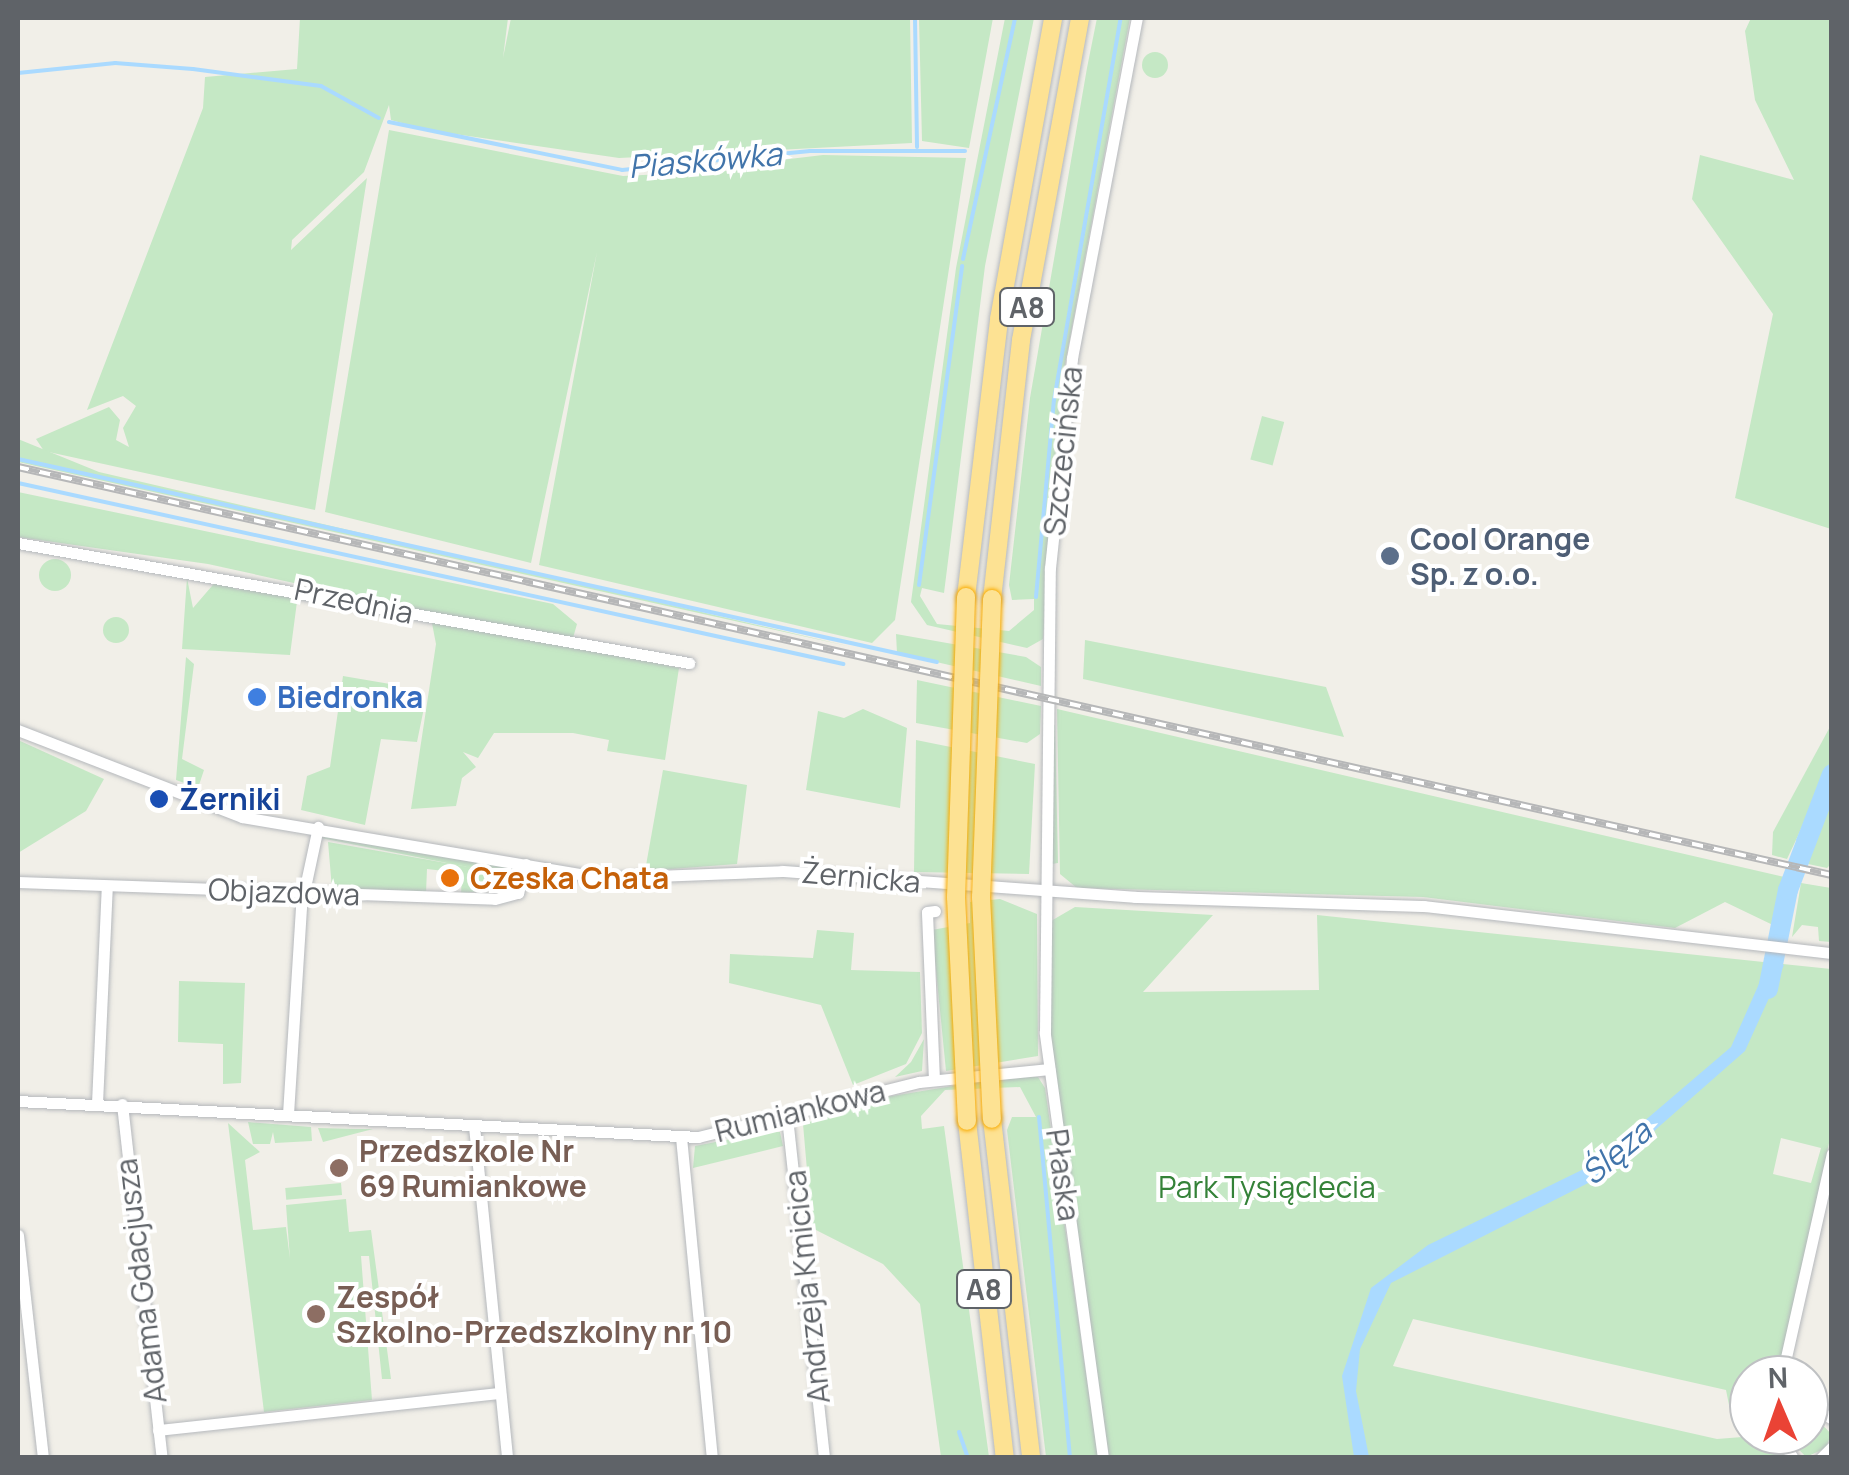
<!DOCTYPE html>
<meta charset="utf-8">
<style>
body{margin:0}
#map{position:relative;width:1849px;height:1475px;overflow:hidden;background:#f1efe8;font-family:Manrope,sans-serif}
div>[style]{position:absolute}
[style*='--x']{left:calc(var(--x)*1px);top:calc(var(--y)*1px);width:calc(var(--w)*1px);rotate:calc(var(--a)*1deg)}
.green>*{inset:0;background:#c5e8c5;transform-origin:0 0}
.round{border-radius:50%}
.water>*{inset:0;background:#aadaff}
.stream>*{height:4px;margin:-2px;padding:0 2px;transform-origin:2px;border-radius:2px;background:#aadaff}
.river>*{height:20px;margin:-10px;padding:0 10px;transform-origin:10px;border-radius:10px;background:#aadaff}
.roads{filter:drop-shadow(0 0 2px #b5b8bc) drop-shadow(0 0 2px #b5b8bc)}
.minor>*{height:11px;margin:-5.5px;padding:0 5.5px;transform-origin:5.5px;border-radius:5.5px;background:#fff}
.highway>*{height:18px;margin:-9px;padding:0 9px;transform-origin:9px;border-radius:9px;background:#fde293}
.rail>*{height:8px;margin-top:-4px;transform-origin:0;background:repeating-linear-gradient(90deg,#fff 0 11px,#b6b7b8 0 22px);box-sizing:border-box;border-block:2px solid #b6b7b8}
.bridges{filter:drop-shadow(0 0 2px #f9ab00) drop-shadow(0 0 2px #f9ab00)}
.highway-bridge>*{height:18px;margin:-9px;padding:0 9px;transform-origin:9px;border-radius:9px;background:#fde293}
.dots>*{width:28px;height:28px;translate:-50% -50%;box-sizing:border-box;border:5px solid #fff;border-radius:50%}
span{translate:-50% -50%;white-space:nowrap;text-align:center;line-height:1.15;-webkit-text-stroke:8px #fff;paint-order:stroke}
.shield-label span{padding:2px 8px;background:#fff;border:2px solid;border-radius:8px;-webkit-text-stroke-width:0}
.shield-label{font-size:28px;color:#5f6368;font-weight:700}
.street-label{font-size:30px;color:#5f6368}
.service-label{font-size:30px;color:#4e5e75;font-weight:700}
.left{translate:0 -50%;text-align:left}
.shop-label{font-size:30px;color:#366cbe;font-weight:700}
.transit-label{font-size:30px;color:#164399;font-weight:700}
.food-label{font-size:30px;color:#c56008;font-weight:700}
.education-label{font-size:30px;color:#785e54;font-weight:700}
.park-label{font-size:30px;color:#348238}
.water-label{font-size:32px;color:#4174aa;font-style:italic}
.frame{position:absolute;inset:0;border:20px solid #5f6368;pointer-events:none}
.north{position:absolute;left:1729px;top:1355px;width:100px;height:100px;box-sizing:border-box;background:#fff;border:2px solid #bfc1c3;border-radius:50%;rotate:358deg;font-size:28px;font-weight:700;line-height:40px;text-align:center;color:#5f6368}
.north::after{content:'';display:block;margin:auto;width:35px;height:45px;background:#ea4335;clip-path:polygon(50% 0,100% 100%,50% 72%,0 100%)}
</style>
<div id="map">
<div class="green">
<div style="clip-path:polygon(300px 18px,508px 18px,503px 58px,511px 18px,910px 18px,912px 143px,619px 158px,427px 130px,391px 120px,389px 105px,364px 172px,292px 240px,291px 250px,367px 178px,315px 510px,44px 451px,36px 439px,109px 407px,120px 420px,116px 440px,129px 447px,123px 428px,136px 406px,123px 396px,87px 410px,203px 108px,205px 77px,297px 69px)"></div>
<div style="clip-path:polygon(919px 18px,993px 18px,969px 148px,922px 141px)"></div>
<div style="clip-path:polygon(1005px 18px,1034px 18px,985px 266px,944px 593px,922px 588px,920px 596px,937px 624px,1009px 631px,1034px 610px,1034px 599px,1012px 600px,1009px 585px,1030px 398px,1087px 68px,1097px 18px,1130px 18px,1063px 375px,1043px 639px,1027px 648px,927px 625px,911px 602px,956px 268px)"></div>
<div style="clip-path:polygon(1751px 18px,1831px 18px,1831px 529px,1735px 498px,1773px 314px,1692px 199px,1700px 155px,1794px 180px,1755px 100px,1745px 31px)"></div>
<div class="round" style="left:1142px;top:52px;width:26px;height:26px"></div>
<div style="clip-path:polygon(389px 130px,623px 176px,763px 169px,764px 162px,823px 155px,966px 158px,895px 620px,872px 643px,539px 565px,597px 252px,531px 563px,325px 512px)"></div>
<div style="left:1262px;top:416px;width:23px;height:45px;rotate:15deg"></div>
<div style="clip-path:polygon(18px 439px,99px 472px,852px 647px,18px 462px)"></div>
<div style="clip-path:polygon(18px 492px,553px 604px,577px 624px,571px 645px,679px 668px,665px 760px,607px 751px,609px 740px,573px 733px,494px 733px,478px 758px,463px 752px,476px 767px,462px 778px,456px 806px,411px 809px,436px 644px,430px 613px,208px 564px,18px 537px)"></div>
<div class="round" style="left:39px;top:559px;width:32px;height:32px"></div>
<div style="clip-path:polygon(187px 578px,193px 608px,218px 579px,238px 590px,248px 584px,298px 594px,290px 655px,182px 649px)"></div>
<div class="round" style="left:103px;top:617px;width:26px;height:26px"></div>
<div style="clip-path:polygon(896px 634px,1026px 657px,1041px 667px,1041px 686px,897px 653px)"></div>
<div style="clip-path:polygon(1085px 640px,1326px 687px,1344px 737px,1083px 679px)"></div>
<div style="clip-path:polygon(186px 657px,194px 664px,182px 759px,204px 770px,198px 788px,176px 780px)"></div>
<div style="clip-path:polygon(343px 676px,390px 684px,388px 698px,425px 703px,417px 742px,381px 739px,365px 825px,301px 810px,307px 776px,330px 767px)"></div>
<div style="clip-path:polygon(917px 680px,1041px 706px,1040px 734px,1027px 743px,916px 723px)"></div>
<div style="clip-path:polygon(863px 709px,907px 728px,900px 808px,806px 790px,818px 711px,844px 718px)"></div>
<div style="clip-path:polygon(1057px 709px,1784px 877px,1775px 926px,1725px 902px,1675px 928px,1423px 897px,1077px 888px,1060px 874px)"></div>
<div style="clip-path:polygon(1055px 725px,1058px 863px,1052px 864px,1054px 725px)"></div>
<div style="clip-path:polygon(1831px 725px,1831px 761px,1796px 840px,1787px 859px,1772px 855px,1773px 832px)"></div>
<div style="clip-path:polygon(18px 740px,104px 779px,86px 811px,18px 853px)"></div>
<div style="clip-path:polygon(916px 740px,1035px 764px,1029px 874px,914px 872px)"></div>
<div style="clip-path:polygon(663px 770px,747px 785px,737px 864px,645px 871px)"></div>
<div style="clip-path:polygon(217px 790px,271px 797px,270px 810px,229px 801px)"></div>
<div style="clip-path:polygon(1831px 790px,1831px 864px,1827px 868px,1808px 864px)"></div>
<div style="clip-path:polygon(328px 834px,511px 867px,518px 877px,321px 838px)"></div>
<div style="clip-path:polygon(328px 842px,508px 874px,515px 884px,461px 894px,462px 873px,427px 869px,426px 893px,332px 889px)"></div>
<div style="clip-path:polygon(1801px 883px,1831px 888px,1831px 942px,1819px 941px,1818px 927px,1802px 925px,1792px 937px)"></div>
<div style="clip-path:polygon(1000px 899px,1037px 914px,1038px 1056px,946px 1071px,932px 930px,970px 923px,970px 902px)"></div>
<div style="clip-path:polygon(evenodd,1075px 907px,1213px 915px,1143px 992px,1319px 990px,1317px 915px,1831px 969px,1831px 1134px,1778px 1375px,1749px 1375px,1749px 1409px,1729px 1405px,1726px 1390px,1413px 1319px,1393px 1366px,1717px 1439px,1768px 1435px,1785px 1457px,1109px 1457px,1051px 1048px,1051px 921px,1075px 907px,1781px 1138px,1821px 1148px,1811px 1183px,1773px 1174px,1781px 1138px)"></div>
<div style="clip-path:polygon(817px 930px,854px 933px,851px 970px,920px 972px,922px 1033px,906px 1064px,853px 1085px,821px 1005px,729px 983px,730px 954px,813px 958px)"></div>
<div style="clip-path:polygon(179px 981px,245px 983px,241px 1083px,223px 1084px,223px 1044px,178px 1042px)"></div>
<div style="clip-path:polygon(924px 1039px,922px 1071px,895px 1077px,911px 1062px)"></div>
<div style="clip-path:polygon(1007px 1077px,1038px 1077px,1045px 1088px,1098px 1457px,1046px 1457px,1007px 1130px,1012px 1117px,1036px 1117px,1020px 1087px,945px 1090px,921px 1116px,922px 1129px,944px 1126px,989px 1457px,941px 1457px,920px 1304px,883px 1264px,812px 1228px,803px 1124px,886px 1097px)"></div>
<div style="clip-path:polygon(248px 1122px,311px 1127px,312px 1141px,275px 1143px,273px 1132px,270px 1144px,253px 1144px)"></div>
<div style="clip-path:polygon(228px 1123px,260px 1152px,245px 1160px,253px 1230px,286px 1227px,290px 1259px,286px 1205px,346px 1199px,349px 1232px,371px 1230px,391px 1379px,382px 1379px,369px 1256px,361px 1256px,372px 1400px,264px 1412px)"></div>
<div style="clip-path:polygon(318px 1128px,356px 1129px,373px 1129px,323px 1142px)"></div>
<div style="clip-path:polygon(767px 1132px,780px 1132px,783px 1146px,693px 1168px,695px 1146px)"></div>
<div style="left:341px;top:1183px;width:12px;height:56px;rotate:85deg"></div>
<div style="clip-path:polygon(1809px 1410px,1831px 1434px,1826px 1448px,1806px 1457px,1785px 1435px,1809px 1435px)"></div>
</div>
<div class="water">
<div style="clip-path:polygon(1831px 761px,1831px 790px,1813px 846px,1796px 840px)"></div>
<div style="clip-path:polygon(1784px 965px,1745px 1051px,1604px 1175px,1391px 1283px,1360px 1349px,1356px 1391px,1369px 1457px,1354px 1457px,1342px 1376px,1371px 1288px,1428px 1245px,1594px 1164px,1731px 1047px,1766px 968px)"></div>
</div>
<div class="stream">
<div style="--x:915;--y:18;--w:129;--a:89.1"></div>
<div style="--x:18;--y:73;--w:98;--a:-5.9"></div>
<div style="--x:115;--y:63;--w:78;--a:4.4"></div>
<div style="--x:193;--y:69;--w:129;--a:7.6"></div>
<div style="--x:321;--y:86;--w:66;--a:28.9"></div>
<div style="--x:389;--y:122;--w:238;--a:11.6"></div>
<div style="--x:622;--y:170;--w:189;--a:-5.8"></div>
<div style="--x:810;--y:151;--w:155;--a:0"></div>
<div style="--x:963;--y:259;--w:247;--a:-77.8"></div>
<div style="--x:18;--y:459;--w:941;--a:12.46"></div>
<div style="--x:18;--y:483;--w:845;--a:12.37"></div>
<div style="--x:919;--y:585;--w:322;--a:-82.3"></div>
<div style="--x:1036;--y:597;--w:198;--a:-84.8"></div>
<div style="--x:1054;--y:400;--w:388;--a:-80.1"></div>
<div style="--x:1039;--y:1117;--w:342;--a:84.8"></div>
<div style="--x:959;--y:1432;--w:28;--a:71"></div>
</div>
<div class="river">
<div style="--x:1768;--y:989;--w:101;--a:-78.6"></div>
<div style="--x:1788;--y:890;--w:124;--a:-69.2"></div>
</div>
<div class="roads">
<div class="minor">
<div style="--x:18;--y:543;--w:682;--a:10.14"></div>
<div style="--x:18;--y:730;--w:240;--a:21.2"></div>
<div style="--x:242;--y:817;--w:366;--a:9.6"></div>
<div style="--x:603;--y:878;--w:179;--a:-2.2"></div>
<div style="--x:782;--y:871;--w:354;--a:4.2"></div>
<div style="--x:1135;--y:897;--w:289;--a:1.8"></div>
<div style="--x:1424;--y:906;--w:411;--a:6.6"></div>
<div style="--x:18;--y:882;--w:477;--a:2"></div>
<div style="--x:495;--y:899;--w:24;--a:-15"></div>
<div style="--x:518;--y:893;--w:30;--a:-75"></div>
<div style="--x:934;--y:1080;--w:168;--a:-92.4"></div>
<div style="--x:927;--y:912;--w:8;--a:-7"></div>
<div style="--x:18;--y:1101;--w:681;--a:3.03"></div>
<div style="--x:698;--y:1137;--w:228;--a:-14"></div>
<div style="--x:919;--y:1082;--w:131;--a:-5.7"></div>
<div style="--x:97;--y:1103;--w:217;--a:-87.4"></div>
<div style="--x:122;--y:1104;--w:356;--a:83.6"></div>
<div style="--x:288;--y:1114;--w:208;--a:-86.4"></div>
<div style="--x:301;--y:906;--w:81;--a:-77.9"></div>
<div style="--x:787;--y:1117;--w:343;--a:83.8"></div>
<div style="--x:474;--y:1126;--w:334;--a:84.3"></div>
<div style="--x:681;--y:1137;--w:322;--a:84.5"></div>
<div style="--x:18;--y:1235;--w:224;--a:83.6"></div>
<div style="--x:1782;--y:1375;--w:227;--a:-77.3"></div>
<div style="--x:1809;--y:1405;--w:27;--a:31"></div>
<div style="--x:158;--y:1430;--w:344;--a:-6.2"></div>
<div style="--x:1779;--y:1435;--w:27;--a:59"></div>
<div style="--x:1103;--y:1458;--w:430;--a:-97.8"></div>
<div style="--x:1045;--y:1032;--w:464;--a:-89.4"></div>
<div style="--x:1050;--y:568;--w:211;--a:-84"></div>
<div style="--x:1072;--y:358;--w:346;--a:-79.2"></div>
<div style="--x:1821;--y:1458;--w:16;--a:-45"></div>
</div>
<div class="highway">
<div style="--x:966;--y:597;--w:280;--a:-83.2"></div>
<div style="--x:999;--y:319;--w:306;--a:-79.8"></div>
<div style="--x:992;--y:599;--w:261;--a:-83.6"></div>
<div style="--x:1021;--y:340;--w:327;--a:-79.6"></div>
<div style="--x:992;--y:1119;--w:341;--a:83.4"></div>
<div style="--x:967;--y:1121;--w:339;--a:83.6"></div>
</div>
</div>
<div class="rail">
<div style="--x:18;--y:467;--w:1859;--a:12.68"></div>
</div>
<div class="bridges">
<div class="highway-bridge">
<div style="--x:966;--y:597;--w:300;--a:91.9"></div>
<div style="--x:956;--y:897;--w:224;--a:87.2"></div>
<div style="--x:992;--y:599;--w:298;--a:92.1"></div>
<div style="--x:981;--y:897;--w:222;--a:87.2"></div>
</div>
</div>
<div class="dots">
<div style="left:1390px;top:556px;background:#5c6f8a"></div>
<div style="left:257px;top:697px;background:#3f7fe0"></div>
<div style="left:159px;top:799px;background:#1a4fb4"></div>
<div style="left:450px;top:878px;background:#e8710a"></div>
<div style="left:339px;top:1168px;background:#8d6e63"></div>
<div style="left:316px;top:1314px;background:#8d6e63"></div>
</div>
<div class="shield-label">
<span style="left:1027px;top:307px">A8</span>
<span style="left:984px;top:1289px">A8</span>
</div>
<div class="street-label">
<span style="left:1063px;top:451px;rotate:-84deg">Szczecińska</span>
<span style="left:354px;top:601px;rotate:12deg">Przednia</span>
<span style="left:861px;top:877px;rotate:5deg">Żernicka</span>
<span style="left:284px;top:892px;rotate:2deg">Objazdowa</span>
<span style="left:800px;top:1111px;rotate:-14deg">Rumiankowa</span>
<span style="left:1063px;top:1175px;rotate:82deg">Płaska</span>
<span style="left:141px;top:1281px;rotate:-97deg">Adama Gdacjusza</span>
<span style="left:807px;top:1287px;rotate:-96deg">Andrzeja Kmicica</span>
</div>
<div class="service-label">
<span class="left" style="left:1410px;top:556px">Cool Orange<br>Sp. z o.o.</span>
</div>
<div class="shop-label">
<span class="left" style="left:277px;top:697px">Biedronka</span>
</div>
<div class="transit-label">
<span class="left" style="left:179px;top:799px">Żerniki</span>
</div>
<div class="food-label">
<span class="left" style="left:470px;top:878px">Czeska Chata</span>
</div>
<div class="education-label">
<span class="left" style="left:359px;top:1168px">Przedszkole Nr<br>69 Rumiankowe</span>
<span class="left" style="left:336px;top:1314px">Zespół<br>Szkolno-Przedszkolny nr 10</span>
</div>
<div class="park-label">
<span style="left:1267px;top:1187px">Park Tysiąclecia</span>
</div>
<div class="water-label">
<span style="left:705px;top:160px;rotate:-5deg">Piaskówka</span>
<span style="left:1616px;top:1152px;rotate:-40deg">Ślęza</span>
</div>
<div class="frame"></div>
<div class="north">N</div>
</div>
